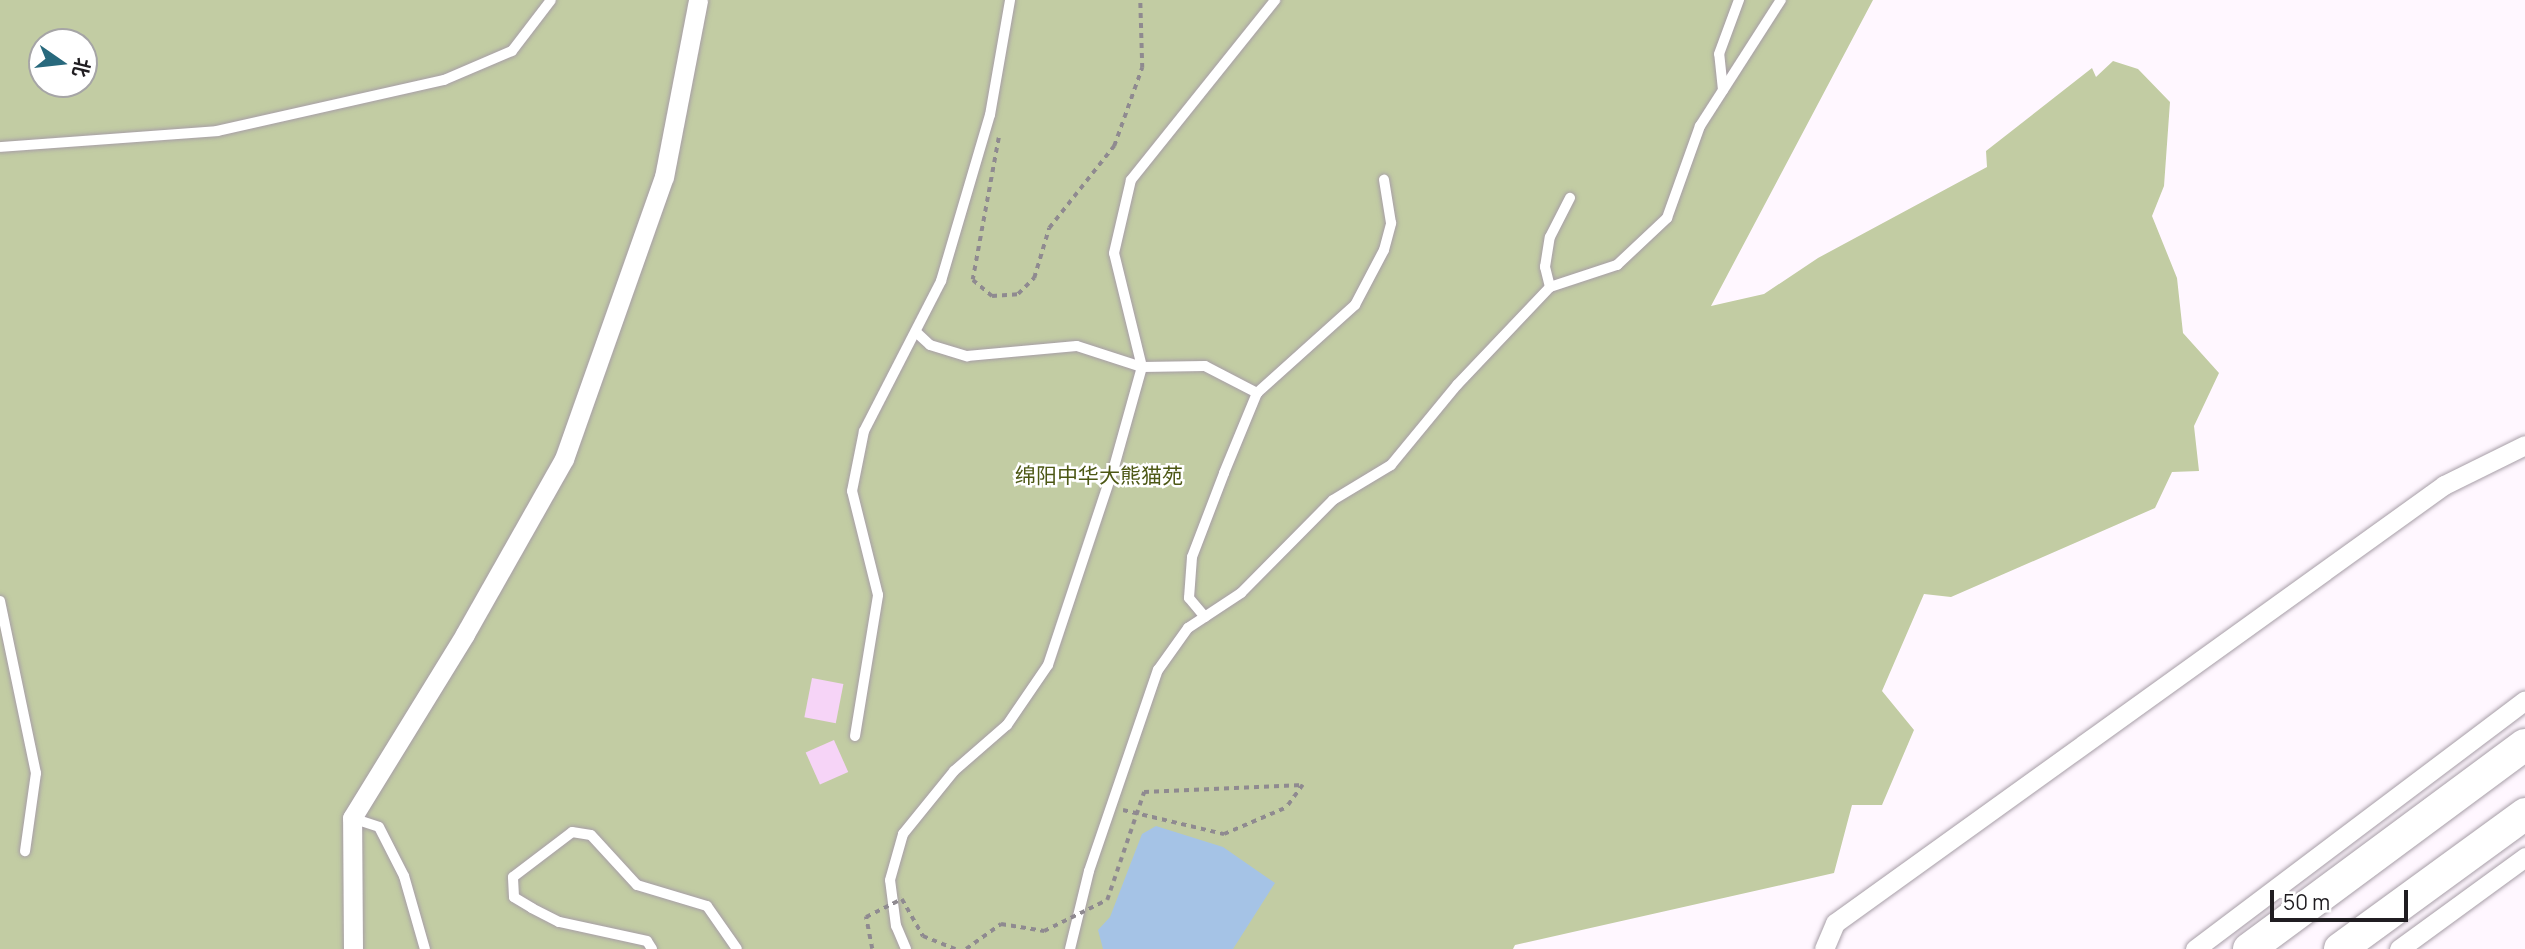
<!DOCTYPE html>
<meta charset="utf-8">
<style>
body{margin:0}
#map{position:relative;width:2525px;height:949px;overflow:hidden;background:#fff7ff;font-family:Manrope,"Noto Sans SC",sans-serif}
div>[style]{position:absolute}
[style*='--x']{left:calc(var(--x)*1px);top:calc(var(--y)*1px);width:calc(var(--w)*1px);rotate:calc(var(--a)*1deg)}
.green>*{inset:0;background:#c2cca3}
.water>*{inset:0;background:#a5c3e6}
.building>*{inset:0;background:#f6d4f7;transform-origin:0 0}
.path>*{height:3.5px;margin-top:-1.75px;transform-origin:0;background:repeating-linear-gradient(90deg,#8f8a90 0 5px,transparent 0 10px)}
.roads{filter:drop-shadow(0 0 2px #a79ea7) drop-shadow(0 0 2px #a79ea7)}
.lane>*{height:10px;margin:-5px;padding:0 5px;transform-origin:5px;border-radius:5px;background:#fff}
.street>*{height:19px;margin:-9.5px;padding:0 9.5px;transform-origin:9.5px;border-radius:9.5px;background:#fff}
.primary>*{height:32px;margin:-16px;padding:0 16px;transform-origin:16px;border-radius:16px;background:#fff}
.path-bridge>*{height:3.5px;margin-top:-1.75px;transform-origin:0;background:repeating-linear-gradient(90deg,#8f8a90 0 5px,transparent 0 10px)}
span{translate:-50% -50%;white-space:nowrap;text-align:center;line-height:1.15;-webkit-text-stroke:5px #fff;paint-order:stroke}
.park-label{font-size:21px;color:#4c5714}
.north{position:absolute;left:28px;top:28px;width:70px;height:70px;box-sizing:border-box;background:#fff;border:2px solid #a6a5a6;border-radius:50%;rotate:104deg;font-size:19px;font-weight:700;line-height:28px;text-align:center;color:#201d21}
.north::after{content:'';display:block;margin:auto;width:24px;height:32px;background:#28697d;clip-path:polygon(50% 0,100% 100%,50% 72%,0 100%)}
.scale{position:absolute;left:2270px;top:890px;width:138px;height:32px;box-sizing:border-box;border:4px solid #201d21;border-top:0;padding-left:9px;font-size:21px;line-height:24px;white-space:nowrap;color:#201d21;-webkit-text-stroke:5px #fff;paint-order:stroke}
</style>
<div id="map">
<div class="green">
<div style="clip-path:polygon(evenodd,0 0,1873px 0,1711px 306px,1764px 294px,1818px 258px,1987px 167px,1986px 151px,2092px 68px,2096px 77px,2113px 61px,2138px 69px,2170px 102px,2164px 186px,2152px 216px,2177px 278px,2183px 333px,2219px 373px,2194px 426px,2199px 471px,2172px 472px,2155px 508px,1951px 597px,1924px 594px,1882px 691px,1914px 730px,1882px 805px,1852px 805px,1834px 873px,1515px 945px,1513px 949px,0 949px,0 0,42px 42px,84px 42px,84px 84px,42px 84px,42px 42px)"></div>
</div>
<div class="water">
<div style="clip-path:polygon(1156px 826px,1223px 847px,1275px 883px,1233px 949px,1103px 949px,1098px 930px,1110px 917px,1142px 834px)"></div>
</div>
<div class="building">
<div style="left:812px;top:678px;width:32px;height:40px;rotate:11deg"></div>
<div style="left:834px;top:740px;width:35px;height:31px;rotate:66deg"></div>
</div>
<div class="path">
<div style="--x:999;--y:138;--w:144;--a:100.4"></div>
<div style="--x:973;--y:280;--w:25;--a:40"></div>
<div style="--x:992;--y:296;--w:26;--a:-4"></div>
<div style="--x:1018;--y:294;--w:23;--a:-45"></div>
<div style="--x:1034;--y:278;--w:52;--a:-73.3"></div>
<div style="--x:1049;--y:228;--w:105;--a:-51.6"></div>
<div style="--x:1114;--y:146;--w:83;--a:-70.3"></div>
<div style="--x:1142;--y:68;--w:68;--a:-91.7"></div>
<div style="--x:1123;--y:810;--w:104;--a:13.4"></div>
<div style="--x:1224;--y:834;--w:69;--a:-23.2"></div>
</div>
<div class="roads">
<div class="lane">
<div style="--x:1723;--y:90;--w:36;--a:-96"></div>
<div style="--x:1719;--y:54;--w:58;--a:-69.7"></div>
<div style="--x:0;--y:147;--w:218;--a:-4.2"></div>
<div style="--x:217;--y:131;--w:233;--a:-12.7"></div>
<div style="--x:444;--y:80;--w:74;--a:-23.1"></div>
<div style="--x:512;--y:51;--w:64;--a:-52.6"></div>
<div style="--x:1550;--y:287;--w:21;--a:-104"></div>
<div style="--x:1545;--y:267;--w:30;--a:-81"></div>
<div style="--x:1550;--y:237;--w:44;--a:-62.9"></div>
<div style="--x:916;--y:332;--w:19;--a:43"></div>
<div style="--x:930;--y:345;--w:39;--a:17"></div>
<div style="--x:967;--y:356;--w:110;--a:-5.2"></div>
<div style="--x:1077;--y:346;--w:68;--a:17.9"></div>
<div style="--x:1142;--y:367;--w:63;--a:-0.9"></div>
<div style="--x:1205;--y:366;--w:59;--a:27.4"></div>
<div style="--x:0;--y:601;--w:176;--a:78.2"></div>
<div style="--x:36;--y:773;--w:79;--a:98"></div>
<div style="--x:1205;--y:617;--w:25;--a:-130"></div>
<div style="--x:1189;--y:598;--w:41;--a:-85.8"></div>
<div style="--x:1192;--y:557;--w:90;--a:-69.1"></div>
<div style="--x:1224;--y:473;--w:87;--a:-67.6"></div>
<div style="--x:1257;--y:393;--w:132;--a:-41.9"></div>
<div style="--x:1355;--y:305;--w:62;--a:-62.2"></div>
<div style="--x:1384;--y:250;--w:28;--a:-75"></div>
<div style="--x:1391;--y:223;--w:44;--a:-99.2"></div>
<div style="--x:855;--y:736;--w:143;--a:-80.7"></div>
<div style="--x:878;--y:595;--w:107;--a:-104"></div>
<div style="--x:852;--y:491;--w:61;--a:-78.7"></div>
<div style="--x:864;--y:431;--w:169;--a:-62.8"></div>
<div style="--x:941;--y:281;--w:173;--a:-73.6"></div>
<div style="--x:990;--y:115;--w:117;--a:-80.1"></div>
<div style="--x:352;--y:818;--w:28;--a:18"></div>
<div style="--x:379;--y:827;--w:55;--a:63"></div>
<div style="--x:404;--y:876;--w:76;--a:74"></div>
<div style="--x:652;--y:949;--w:9;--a:-122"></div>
<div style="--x:647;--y:941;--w:90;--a:-167.8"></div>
<div style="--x:559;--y:922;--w:30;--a:-153"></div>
<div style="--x:532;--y:908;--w:21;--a:-149"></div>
<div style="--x:514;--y:897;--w:20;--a:-93"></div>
<div style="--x:513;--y:877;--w:74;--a:-37.3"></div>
<div style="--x:572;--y:832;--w:19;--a:9"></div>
<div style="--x:591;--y:835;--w:68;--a:47.4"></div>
<div style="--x:637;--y:885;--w:73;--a:16.7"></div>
<div style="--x:707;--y:906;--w:52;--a:55.1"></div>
<div style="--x:906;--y:949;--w:25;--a:-113"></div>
<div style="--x:896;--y:926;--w:46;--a:-97.4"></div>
<div style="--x:890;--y:880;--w:48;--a:-74.2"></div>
<div style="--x:903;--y:834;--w:81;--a:-51"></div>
<div style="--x:954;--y:771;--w:70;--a:-41"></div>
<div style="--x:1007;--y:725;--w:73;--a:-55.7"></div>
<div style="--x:1048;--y:665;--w:209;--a:-71.6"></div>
<div style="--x:1114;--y:467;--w:104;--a:-74.4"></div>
<div style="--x:1142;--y:367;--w:117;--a:-103.8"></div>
<div style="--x:1114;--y:253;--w:75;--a:-76.9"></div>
<div style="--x:1131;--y:180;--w:231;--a:-51.3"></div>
<div style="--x:1070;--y:949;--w:80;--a:-76.3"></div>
<div style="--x:1089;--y:871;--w:213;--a:-71.1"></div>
<div style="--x:1158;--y:670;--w:52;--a:-54.5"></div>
<div style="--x:1188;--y:628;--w:64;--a:-33.4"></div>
<div style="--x:1241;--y:593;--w:131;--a:-45.3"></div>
<div style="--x:1333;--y:500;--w:68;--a:-31.1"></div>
<div style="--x:1391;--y:465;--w:104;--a:-50.5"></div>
<div style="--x:1457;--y:385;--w:135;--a:-46.5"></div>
<div style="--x:1550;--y:287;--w:71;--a:-18.2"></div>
<div style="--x:1617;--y:265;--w:69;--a:-43.2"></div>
<div style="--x:1667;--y:218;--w:98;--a:-70.3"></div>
<div style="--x:1700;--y:126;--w:150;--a:-57.3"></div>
</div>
<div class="street">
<div style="--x:353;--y:949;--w:131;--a:-90.4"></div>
<div style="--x:352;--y:818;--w:216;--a:-58.4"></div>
<div style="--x:465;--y:634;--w:201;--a:-60.5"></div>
<div style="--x:564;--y:459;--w:299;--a:-70.5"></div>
<div style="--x:664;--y:177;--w:180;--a:-79.1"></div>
<div style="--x:1824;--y:949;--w:28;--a:-67"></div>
<div style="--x:1835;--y:923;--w:750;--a:-35.72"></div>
<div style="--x:2444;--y:485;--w:90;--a:-26.3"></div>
<div style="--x:2195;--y:949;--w:413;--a:-37"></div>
<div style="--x:2399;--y:949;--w:156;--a:-36.1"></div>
</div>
<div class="primary">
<div style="--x:2249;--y:949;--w:343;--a:-36.5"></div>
<div style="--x:2340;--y:949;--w:229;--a:-36.1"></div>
</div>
</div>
<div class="path-bridge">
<div style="--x:872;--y:949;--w:33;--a:-101"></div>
<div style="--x:866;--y:917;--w:40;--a:-26.6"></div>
<div style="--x:902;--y:899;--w:43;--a:60.4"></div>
<div style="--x:923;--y:936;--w:35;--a:22"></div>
<div style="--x:966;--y:949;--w:43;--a:-35.5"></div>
<div style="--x:1001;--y:924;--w:44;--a:9.2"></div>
<div style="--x:1044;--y:931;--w:70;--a:-26.2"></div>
<div style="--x:1107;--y:900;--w:114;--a:-71.1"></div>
<div style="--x:1144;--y:792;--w:159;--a:-2.5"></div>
<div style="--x:1303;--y:785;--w:27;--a:126"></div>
</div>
<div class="park-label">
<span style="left:1099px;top:475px">绵阳中华大熊猫苑</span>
</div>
<div class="north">北</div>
<div class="scale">50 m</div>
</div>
